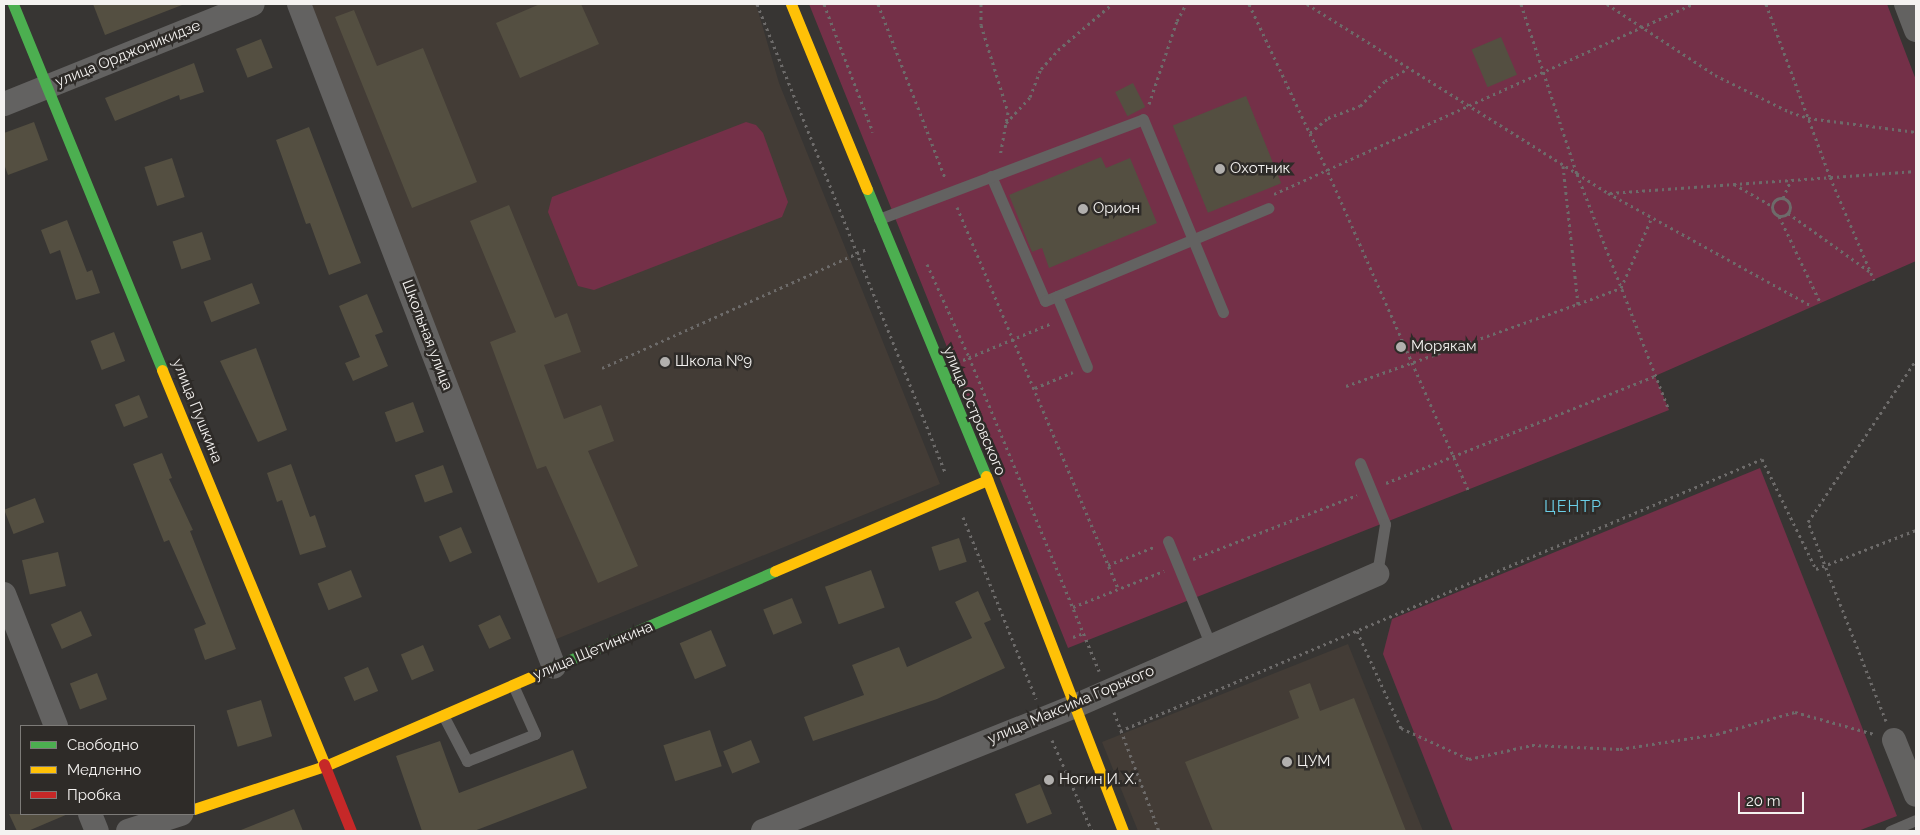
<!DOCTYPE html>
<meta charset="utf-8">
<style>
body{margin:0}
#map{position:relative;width:1920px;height:835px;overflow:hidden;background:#373533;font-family:Raleway,sans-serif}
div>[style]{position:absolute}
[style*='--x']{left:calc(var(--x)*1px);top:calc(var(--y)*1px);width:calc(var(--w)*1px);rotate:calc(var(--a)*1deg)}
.built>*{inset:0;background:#433c36}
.green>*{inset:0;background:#743048}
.building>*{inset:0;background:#544f41;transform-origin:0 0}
.path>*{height:3px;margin-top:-1.5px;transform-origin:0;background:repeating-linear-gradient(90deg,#6d6b6a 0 2.5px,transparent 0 6.5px)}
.path>.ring{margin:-1.5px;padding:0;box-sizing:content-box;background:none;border:3px solid #6d6b6a;border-radius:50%}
.lane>*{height:11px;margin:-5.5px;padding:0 5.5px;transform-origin:5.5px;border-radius:5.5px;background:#636261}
.street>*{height:24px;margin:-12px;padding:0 12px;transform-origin:12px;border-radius:12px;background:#636261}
.fast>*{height:11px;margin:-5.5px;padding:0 5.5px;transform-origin:5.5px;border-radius:5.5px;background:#4caf50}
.slow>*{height:11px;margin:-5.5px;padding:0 5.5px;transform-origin:5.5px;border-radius:5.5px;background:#ffc107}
.jam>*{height:11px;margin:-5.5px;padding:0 5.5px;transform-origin:5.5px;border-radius:5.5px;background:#c62828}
.dots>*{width:14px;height:14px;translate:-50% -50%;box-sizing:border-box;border:2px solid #2e2b28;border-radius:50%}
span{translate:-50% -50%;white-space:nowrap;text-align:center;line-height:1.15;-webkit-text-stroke:5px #2e2b28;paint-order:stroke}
.street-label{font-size:15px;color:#f4f2f0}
.poi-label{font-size:15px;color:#f4f2f0}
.left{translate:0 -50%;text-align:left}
.neighbourhood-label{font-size:16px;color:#6bcfe8;letter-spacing:1px}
.frame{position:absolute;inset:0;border:5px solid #f4f2f0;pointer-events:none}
.legend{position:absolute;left:20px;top:725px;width:175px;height:90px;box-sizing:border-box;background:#2e2b28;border:1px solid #7d7b78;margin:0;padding:6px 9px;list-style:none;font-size:15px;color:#f4f2f0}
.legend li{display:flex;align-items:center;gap:10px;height:25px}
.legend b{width:25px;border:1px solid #7d7b78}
.scale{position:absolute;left:1738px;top:792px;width:66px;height:22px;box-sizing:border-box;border:2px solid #f4f2f0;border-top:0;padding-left:6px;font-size:15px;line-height:18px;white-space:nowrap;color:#f4f2f0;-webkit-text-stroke:4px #2e2b28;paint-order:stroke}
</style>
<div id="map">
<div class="built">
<div style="clip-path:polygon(305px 4px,756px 4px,779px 83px,940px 484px,549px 642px)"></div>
<div style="clip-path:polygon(1348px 644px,1423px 831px,1138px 831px,1102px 742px)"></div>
</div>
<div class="green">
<div style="clip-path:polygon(809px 4px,1887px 4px,1916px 80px,1916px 261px,1655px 376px,1669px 410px,1068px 648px)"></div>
<div style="clip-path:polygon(746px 122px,756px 125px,763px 133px,788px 202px,782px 217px,594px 290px,578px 286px,548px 212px,552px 197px)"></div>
<div style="clip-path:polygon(1760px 468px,1897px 816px,1858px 831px,1453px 831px,1383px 654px,1392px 619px)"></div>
</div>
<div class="building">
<div style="clip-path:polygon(93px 4px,182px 4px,182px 5px,105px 35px)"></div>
<div style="clip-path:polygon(540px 4px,581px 4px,599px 44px,520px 78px,496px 23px)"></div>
<div style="clip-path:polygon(354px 10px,377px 66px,423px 48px,477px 182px,412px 208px,335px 17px)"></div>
<div style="left:1501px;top:37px;width:41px;height:32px;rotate:67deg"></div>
<div style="left:261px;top:39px;width:31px;height:27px;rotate:68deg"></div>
<div style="clip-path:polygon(194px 63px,204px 92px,180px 100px,179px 95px,115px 121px,105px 98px)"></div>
<div style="left:1133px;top:83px;width:27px;height:20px;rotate:63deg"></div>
<div style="left:1246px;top:96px;width:94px;height:79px;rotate:68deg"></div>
<div style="clip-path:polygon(34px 122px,48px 160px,8px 175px,4px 164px,4px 133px)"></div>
<div style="clip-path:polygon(309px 127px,361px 263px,329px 275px,310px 223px,306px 224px,276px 140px)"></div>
<div style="clip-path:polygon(1101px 157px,1106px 168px,1130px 158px,1157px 223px,1049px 268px,1042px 248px,1032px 252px,1009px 195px)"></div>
<div style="left:172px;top:158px;width:41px;height:29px;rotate:72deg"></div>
<div style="clip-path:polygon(509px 205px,555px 318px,567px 313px,581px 352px,544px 365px,564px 419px,601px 405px,614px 441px,588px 451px,638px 566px,598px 583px,546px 466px,537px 469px,490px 342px,516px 332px,470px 221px)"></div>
<div style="clip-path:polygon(67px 220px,87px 272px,92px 270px,100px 293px,76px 300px,60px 250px,50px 254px,41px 230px)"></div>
<div style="left:202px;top:232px;width:29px;height:31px;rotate:72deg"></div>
<div style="left:252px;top:283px;width:22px;height:52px;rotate:69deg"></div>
<div style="clip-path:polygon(367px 294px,383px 332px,375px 335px,388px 366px,353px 381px,345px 363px,360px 357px,339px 306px)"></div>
<div style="left:114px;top:332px;width:31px;height:25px;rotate:69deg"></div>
<div style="clip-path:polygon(256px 348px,287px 430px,258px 442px,220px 361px)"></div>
<div style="left:139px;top:395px;width:24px;height:26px;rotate:68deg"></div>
<div style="left:413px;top:402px;width:32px;height:30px;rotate:70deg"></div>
<div style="clip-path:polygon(162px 453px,172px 478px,169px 479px,193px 530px,190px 531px,236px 649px,205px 660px,194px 629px,206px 624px,169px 540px,164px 542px,133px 464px)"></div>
<div style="clip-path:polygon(291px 464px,310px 517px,315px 515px,326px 547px,300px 555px,282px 500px,277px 502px,267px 473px)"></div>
<div style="left:443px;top:465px;width:29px;height:30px;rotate:70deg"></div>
<div style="left:35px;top:498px;width:26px;height:33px;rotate:69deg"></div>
<div style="left:461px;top:527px;width:28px;height:24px;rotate:67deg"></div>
<div style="left:959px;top:538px;width:25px;height:29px;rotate:72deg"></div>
<div style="left:58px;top:552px;width:35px;height:37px;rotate:77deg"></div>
<div style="left:351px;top:570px;width:29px;height:36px;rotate:68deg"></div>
<div style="left:871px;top:570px;width:40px;height:49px;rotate:70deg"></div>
<div style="clip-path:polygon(978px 591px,991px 620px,984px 623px,1005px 668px,937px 699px,813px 741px,804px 717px,864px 695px,852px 665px,899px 647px,907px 667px,972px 638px,955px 602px)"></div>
<div style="left:792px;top:598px;width:27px;height:31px;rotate:68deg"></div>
<div style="left:81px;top:611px;width:27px;height:33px;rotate:66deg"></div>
<div style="left:500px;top:615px;width:26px;height:24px;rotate:65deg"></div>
<div style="left:711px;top:630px;width:39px;height:34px;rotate:67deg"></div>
<div style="left:423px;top:645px;width:28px;height:24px;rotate:67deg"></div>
<div style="left:368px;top:667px;width:26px;height:26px;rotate:67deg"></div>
<div style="left:97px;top:673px;width:28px;height:29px;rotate:69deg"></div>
<div style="clip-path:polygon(1310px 683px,1320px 711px,1354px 698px,1406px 831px,1213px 831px,1185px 762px,1299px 718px,1289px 691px)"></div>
<div style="left:261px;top:700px;width:38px;height:36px;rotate:73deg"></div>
<div style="left:710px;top:730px;width:38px;height:49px;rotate:72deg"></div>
<div style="left:751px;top:740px;width:24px;height:30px;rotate:68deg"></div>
<div style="clip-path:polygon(440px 741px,459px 793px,573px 750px,587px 788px,474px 831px,422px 831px,396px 756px)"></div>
<div style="left:1040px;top:784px;width:32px;height:27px;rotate:68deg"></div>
<div style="clip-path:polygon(294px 809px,303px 831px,241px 831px,241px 830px)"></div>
<div style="clip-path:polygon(9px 814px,68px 814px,28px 831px,17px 831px)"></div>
</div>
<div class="path">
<div style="--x:757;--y:4;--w:504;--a:68.11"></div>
<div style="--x:824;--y:4;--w:137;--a:69.1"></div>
<div style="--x:878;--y:4;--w:186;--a:68.9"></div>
<div style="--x:981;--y:4;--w:21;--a:90"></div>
<div style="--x:981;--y:25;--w:91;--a:72.8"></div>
<div style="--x:1008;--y:112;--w:45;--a:100.3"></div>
<div style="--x:1249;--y:4;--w:186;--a:64.8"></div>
<div style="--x:1328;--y:172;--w:347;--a:66.2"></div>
<div style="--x:1307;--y:4;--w:355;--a:32.1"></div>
<div style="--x:1608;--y:193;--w:233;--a:29"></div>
<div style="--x:1521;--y:4;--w:179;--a:71.8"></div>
<div style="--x:1577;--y:174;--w:253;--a:68.7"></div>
<div style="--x:1607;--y:4;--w:129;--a:33.3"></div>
<div style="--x:1715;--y:75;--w:84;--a:26.3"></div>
<div style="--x:1790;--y:112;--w:19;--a:18"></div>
<div style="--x:1808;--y:118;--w:109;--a:7.4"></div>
<div style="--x:1766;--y:4;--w:184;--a:69.7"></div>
<div style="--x:1830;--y:177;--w:112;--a:66.9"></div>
<div style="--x:1149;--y:104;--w:88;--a:-71.4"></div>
<div style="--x:1177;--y:21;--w:19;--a:-62"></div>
<div style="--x:1006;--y:123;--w:35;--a:-47"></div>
<div style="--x:1030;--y:97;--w:30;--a:-69"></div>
<div style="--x:1041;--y:69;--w:25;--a:-48"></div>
<div style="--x:1058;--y:50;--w:71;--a:-40.4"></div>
<div style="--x:1310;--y:133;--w:23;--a:-40"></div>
<div style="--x:1328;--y:118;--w:34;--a:-21"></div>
<div style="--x:1360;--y:106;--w:35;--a:-45"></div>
<div style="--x:1385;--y:81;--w:26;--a:-28"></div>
<div style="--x:1734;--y:184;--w:44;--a:30.1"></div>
<div style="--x:1610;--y:193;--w:307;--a:-4.1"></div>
<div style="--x:1274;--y:194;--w:459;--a:-24.4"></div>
<div class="ring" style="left:1772px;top:198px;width:15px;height:15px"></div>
<div style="--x:1783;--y:198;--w:20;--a:-66"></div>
<div style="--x:957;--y:207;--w:415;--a:67.1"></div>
<div style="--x:1788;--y:213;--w:100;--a:35.6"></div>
<div style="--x:1779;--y:216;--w:95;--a:64.5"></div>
<div style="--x:927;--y:264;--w:102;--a:65.7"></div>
<div style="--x:969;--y:357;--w:340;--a:67.5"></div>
<div style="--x:1578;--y:304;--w:46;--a:-20.4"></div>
<div style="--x:1621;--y:288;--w:77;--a:-66.4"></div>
<div style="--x:963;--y:360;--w:96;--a:-22.6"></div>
<div style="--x:602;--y:368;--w:290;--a:-24.2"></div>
<div style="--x:1346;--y:386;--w:246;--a:-19.5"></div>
<div style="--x:1578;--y:304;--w:139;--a:-96.2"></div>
<div style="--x:1035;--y:388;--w:41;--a:-22.8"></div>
<div style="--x:1386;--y:483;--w:289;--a:-21.7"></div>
<div style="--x:963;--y:517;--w:196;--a:68.1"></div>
<div style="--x:1193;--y:559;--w:176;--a:-21.3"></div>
<div style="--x:1108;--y:565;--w:49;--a:-21.4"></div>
<div style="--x:1073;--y:607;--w:98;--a:-21.6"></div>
<div style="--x:1357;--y:631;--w:107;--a:65.6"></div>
<div style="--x:1401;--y:728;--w:75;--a:24.5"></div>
<div style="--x:1469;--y:759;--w:65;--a:-12.5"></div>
<div style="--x:1532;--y:745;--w:88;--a:2.6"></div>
<div style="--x:1620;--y:749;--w:98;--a:-8.8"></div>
<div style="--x:1717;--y:734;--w:81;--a:-15.8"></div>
<div style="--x:1795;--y:712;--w:82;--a:15.6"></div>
<div style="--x:1073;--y:637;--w:12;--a:-20"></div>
<div style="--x:1114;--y:712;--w:127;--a:69.3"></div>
<div style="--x:1886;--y:721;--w:214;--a:-111.4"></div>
<div style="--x:1808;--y:522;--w:195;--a:-56.3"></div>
<div style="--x:1120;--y:731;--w:697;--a:-22.96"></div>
<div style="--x:1762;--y:459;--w:123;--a:63.9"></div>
<div style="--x:1816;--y:569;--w:107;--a:-21.3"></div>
<div style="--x:1052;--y:740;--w:99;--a:66.3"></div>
</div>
<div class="lane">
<div style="--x:991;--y:176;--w:136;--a:66.6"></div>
<div style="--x:1045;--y:301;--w:242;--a:-22.6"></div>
<div style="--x:879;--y:219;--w:282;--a:-20.7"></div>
<div style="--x:1143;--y:119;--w:209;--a:67.5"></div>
<div style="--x:1057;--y:296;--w:77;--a:67.1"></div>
<div style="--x:1360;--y:463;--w:66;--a:67.7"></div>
<div style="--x:1385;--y:524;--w:51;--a:99.1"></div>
<div style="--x:1168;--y:541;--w:113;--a:67.7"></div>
<div style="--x:443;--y:715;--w:52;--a:62.4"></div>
<div style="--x:467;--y:761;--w:73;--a:-21.7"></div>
<div style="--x:535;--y:734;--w:54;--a:-114.2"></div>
<div style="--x:1890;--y:831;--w:28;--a:-23"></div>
</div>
<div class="street">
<div style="--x:299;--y:4;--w:710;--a:68.96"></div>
<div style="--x:1906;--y:4;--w:28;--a:69"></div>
<div style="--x:4;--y:104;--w:268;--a:-21.9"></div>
<div style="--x:4;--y:594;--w:142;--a:68.5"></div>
<div style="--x:1894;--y:740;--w:59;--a:68.2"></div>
<div style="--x:90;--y:814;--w:18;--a:68"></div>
<div style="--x:128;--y:831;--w:56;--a:-17.8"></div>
<div style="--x:763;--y:831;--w:336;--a:-21.8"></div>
<div style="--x:1075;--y:706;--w:330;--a:-23.6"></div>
</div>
<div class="fast">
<div style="--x:13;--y:4;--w:395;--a:67.8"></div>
<div style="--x:867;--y:189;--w:311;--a:67.5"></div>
<div style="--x:549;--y:669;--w:246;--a:-23.4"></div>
</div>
<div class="slow">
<div style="--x:791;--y:4;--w:200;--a:67.7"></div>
<div style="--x:162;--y:370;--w:426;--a:67.6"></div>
<div style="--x:986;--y:476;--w:381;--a:68.9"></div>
<div style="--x:775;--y:571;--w:231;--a:-23.2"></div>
<div style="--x:194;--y:809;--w:138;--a:-18.2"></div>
<div style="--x:325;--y:766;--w:244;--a:-23.4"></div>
</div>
<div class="jam">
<div style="--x:324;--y:764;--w:72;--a:68.1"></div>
</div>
<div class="dots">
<div style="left:1220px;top:169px;background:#b2b0ae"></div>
<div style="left:1083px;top:209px;background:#b2b0ae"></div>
<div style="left:1401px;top:347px;background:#b2b0ae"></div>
<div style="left:665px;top:362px;background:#b2b0ae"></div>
<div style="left:1287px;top:762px;background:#b2b0ae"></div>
<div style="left:1049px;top:780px;background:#b2b0ae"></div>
</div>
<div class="street-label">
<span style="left:128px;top:54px;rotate:-22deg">улица Орджоникидзе</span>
<span style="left:427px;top:335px;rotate:69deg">Школьная улица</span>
<span style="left:197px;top:411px;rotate:68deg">улица Пушкина</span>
<span style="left:974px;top:411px;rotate:67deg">улица Островского</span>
<span style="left:593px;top:651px;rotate:-23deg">улица Щетинкина</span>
<span style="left:1071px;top:705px;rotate:-23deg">улица Максима Горького</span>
</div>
<div class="poi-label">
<span class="left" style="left:1230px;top:169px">Охотник</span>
<span class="left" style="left:1093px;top:209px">Орион</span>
<span class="left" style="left:1411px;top:347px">Морякам</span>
<span class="left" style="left:675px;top:362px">Школа №9</span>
<span class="left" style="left:1297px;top:762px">ЦУМ</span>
<span class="left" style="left:1059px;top:780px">Ногин И. Х.</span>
</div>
<div class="neighbourhood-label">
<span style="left:1573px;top:507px">ЦЕНТР</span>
</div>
<div class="frame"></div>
<ul class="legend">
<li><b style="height:6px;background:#4caf50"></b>Свободно</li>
<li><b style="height:6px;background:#ffc107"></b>Медленно</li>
<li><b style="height:6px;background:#c62828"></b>Пробка</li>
</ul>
<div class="scale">20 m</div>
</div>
